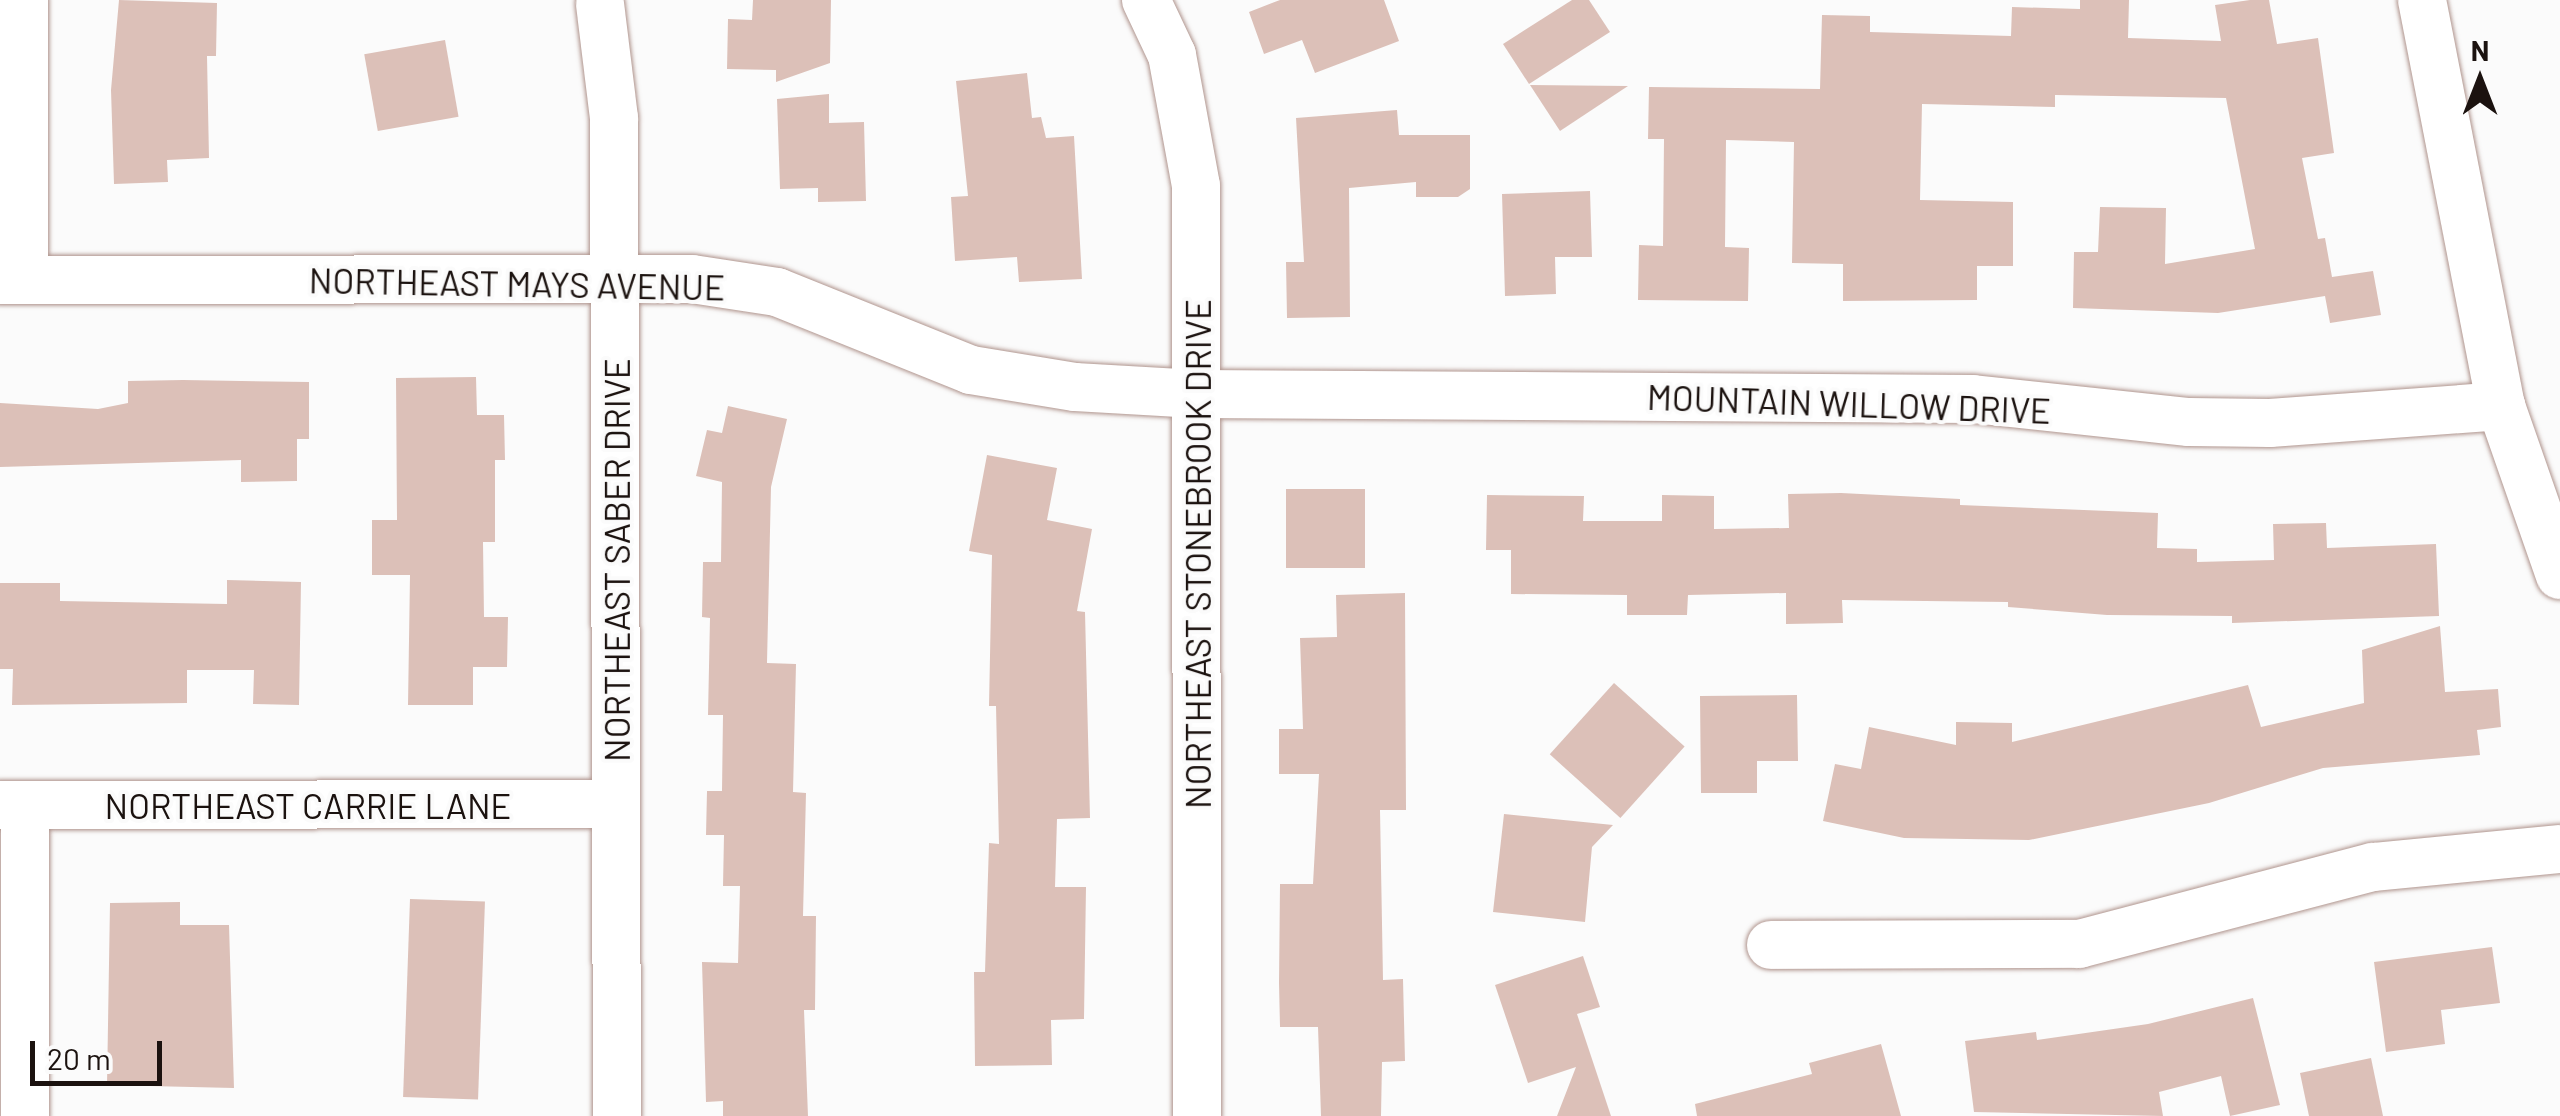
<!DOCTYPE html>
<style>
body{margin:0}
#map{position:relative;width:2560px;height:1116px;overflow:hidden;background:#fbfbfb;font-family:Barlow,sans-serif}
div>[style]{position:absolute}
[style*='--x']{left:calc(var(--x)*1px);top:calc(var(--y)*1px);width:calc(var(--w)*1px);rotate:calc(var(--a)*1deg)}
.building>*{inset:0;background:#dcc0b8;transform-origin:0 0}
.roads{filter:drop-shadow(0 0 2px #b0958e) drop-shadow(0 0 2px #b0958e)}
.street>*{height:48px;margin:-24px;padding:0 24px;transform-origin:24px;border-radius:24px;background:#fff}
span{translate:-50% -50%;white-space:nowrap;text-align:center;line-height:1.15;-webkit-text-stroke:8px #fbfbfb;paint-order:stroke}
.street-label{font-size:35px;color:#1b120f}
.north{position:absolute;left:2430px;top:30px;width:100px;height:100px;-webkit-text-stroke:8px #fbfbfb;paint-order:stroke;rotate:0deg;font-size:28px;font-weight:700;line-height:40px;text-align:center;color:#1b120f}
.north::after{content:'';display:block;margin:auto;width:35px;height:45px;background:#1b120f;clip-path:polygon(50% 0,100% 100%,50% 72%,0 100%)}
.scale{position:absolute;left:30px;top:1041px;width:132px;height:45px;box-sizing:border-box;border:5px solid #1b120f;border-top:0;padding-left:12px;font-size:30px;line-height:35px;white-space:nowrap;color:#1b120f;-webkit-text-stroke:8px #fbfbfb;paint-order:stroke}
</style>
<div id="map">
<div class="building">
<div style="clip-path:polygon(119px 0,217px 3px,216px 56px,207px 56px,209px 158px,167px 160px,168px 182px,114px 184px,111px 90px)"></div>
<div style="clip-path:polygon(753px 0,831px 0,830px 63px,776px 82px,776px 70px,727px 69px,728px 19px,752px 20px)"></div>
<div style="clip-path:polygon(1280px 0,1384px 0,1399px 41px,1315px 73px,1302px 40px,1264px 54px,1249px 12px)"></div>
<div style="clip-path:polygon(1572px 0,1589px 0,1610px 32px,1529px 84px,1503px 44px)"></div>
<div style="clip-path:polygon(2080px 0,2129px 0,2128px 38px,2221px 41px,2215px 5px,2250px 0,2269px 0,2277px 44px,2318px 38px,2334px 153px,2302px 158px,2318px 239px,2325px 238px,2332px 277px,2373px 271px,2381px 315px,2330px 323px,2325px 296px,2218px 313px,2073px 308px,2074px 252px,2098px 252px,2100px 207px,2166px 208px,2165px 264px,2255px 249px,2226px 98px,2055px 95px,2055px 107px,1922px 104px,1920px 200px,2013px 202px,2013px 266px,1977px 266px,1977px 300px,1843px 301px,1843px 264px,1792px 263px,1794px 142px,1726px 140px,1725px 247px,1749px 248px,1748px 301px,1638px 300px,1639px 245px,1663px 246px,1664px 139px,1648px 139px,1649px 87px,1820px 89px,1822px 15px,1870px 16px,1870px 32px,2011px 36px,2012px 7px,2080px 9px)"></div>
<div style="left:445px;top:40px;width:78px;height:82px;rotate:80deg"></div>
<div style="clip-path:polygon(1027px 73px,1032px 118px,1041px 117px,1046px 138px,1074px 136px,1082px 279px,1019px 282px,1017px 257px,955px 261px,951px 197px,968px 196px,956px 81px)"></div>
<div style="clip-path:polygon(1530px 85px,1628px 86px,1560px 131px)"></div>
<div style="clip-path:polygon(829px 94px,829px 123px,864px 122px,866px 201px,818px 202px,818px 188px,780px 189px,777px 99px)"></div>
<div style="clip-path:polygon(1397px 110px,1399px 135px,1470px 135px,1470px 189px,1458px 197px,1416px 197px,1416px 182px,1349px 188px,1350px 317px,1287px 318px,1286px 262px,1304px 262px,1296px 118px)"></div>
<div style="clip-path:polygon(1590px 191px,1592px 257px,1555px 257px,1556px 294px,1505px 296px,1502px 194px)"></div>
<div style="clip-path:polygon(476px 377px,477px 415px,504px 415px,505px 460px,495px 460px,495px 542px,483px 542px,484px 617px,508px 617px,507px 667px,473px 667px,473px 705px,408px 705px,410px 575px,372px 575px,372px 520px,397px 520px,396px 378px)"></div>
<div style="clip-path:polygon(183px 380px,309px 382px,309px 439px,297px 439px,297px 481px,241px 482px,241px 460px,0 467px,0 403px,98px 409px,128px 403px,128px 381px)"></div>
<div style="clip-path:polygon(728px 406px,787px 419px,771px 487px,767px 663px,796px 664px,793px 792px,806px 793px,803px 916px,816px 916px,815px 1010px,804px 1010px,808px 1116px,723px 1116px,723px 1101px,706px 1102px,702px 962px,738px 963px,740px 886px,723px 886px,724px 835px,706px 835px,707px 791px,722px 791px,723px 715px,708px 715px,710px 618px,702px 617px,703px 562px,721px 562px,722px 482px,696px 476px,707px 430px,722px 433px)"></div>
<div style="clip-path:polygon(987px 455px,1057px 468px,1047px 520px,1092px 529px,1077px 611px,1085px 612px,1090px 818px,1057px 819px,1055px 887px,1086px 887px,1084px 1019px,1051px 1020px,1052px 1065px,975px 1066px,974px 972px,985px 972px,989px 843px,999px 844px,996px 706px,989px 706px,992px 555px,969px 551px)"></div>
<div style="left:1365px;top:489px;width:79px;height:79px;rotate:90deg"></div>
<div style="clip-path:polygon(1841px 493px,1960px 499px,1960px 505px,2158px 513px,2157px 548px,2197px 549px,2197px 562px,2274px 560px,2273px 524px,2326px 523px,2327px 548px,2436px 544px,2439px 616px,2232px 623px,2232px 616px,2107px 615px,2008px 607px,2008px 602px,1842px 600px,1843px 623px,1786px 624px,1786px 593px,1688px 595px,1687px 615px,1627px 615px,1627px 595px,1511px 594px,1511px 550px,1486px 550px,1487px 495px,1584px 496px,1583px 521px,1662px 521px,1662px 495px,1714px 496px,1714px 529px,1789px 528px,1788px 494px)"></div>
<div style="clip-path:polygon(227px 580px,301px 582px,299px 705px,253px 704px,254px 670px,187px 670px,187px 703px,12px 705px,13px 669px,0 669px,0 583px,60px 583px,60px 601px,227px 604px)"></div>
<div style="clip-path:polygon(1405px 593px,1406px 810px,1380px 810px,1383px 980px,1403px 979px,1405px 1061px,1382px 1062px,1381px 1116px,1321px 1116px,1318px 1027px,1280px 1027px,1279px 983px,1280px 884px,1313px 884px,1319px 774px,1279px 774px,1279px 729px,1303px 729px,1300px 638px,1337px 637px,1336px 595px)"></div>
<div style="clip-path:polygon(2440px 626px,2445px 692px,2498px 689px,2501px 727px,2477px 730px,2480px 755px,2323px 768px,2209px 803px,2029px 840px,1904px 838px,1823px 821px,1835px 764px,1861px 769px,1869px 727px,1956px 745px,1956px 722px,2012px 723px,2012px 742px,2248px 685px,2261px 727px,2364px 703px,2362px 650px)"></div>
<div style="left:1614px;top:683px;width:95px;height:96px;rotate:42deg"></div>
<div style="clip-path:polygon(1797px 695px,1798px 761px,1757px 761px,1757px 793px,1701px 793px,1700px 696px)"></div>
<div style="clip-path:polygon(1504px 814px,1613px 825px,1592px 847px,1585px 922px,1493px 912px)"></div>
<div style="left:410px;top:899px;width:75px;height:198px;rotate:2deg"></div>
<div style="clip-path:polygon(180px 902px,180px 925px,229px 925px,234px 1088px,107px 1085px,110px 903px)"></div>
<div style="clip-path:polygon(2492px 947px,2500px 1003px,2441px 1010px,2445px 1044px,2386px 1052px,2374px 962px)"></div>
<div style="clip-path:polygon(1583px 956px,1600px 1007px,1577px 1014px,1611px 1116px,1557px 1116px,1576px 1067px,1528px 1083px,1495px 985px)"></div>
<div style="clip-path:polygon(2253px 998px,2280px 1105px,2230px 1116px,2221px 1076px,2159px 1092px,2163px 1116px,1974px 1112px,1965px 1041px,2036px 1032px,2037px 1040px,2148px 1024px)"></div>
<div style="clip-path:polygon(1881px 1044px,1901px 1116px,1697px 1116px,1695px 1104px,1812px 1074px,1809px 1063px)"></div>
<div style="clip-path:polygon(2371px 1058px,2383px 1116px,2309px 1116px,2300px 1073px)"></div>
</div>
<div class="roads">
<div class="street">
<div style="--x:1146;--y:0;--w:61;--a:64.7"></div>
<div style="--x:1172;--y:55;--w:133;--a:79.6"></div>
<div style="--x:1196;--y:186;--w:930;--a:89.94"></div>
<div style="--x:2422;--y:0;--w:414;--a:79"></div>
<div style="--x:2501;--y:406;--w:179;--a:70.8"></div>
<div style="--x:600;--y:4;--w:115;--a:83"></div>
<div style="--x:614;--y:118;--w:998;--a:89.83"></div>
<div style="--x:0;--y:280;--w:692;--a:-0.08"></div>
<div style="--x:692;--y:279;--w:86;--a:8.7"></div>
<div style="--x:777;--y:292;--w:209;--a:21.9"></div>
<div style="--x:971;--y:370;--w:105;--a:9.3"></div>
<div style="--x:1075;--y:387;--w:122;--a:3.3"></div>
<div style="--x:1197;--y:394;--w:776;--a:0.37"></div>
<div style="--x:1973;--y:399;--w:217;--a:6.1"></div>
<div style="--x:2189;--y:422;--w:81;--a:0.7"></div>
<div style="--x:2270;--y:423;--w:232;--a:-4.2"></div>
<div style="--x:24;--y:280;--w:280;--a:-90"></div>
<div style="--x:0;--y:805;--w:616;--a:-0.09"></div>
<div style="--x:1771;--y:945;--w:308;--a:-0.2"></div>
<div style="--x:2079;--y:944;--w:304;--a:-14.7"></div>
<div style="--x:2373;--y:867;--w:188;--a:-5.5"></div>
<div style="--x:25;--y:1116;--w:311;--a:-90"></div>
</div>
</div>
<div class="street-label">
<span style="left:517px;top:283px;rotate:1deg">NORTHEAST MAYS AVENUE</span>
<span style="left:1849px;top:403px;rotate:2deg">MOUNTAIN WILLOW DRIVE</span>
<span style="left:1197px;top:554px;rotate:-90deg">NORTHEAST STONEBROOK DRIVE</span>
<span style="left:616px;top:560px;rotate:-90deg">NORTHEAST SABER DRIVE</span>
<span style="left:308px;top:805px">NORTHEAST CARRIE LANE</span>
</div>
<div class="north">N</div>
<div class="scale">20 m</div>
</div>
